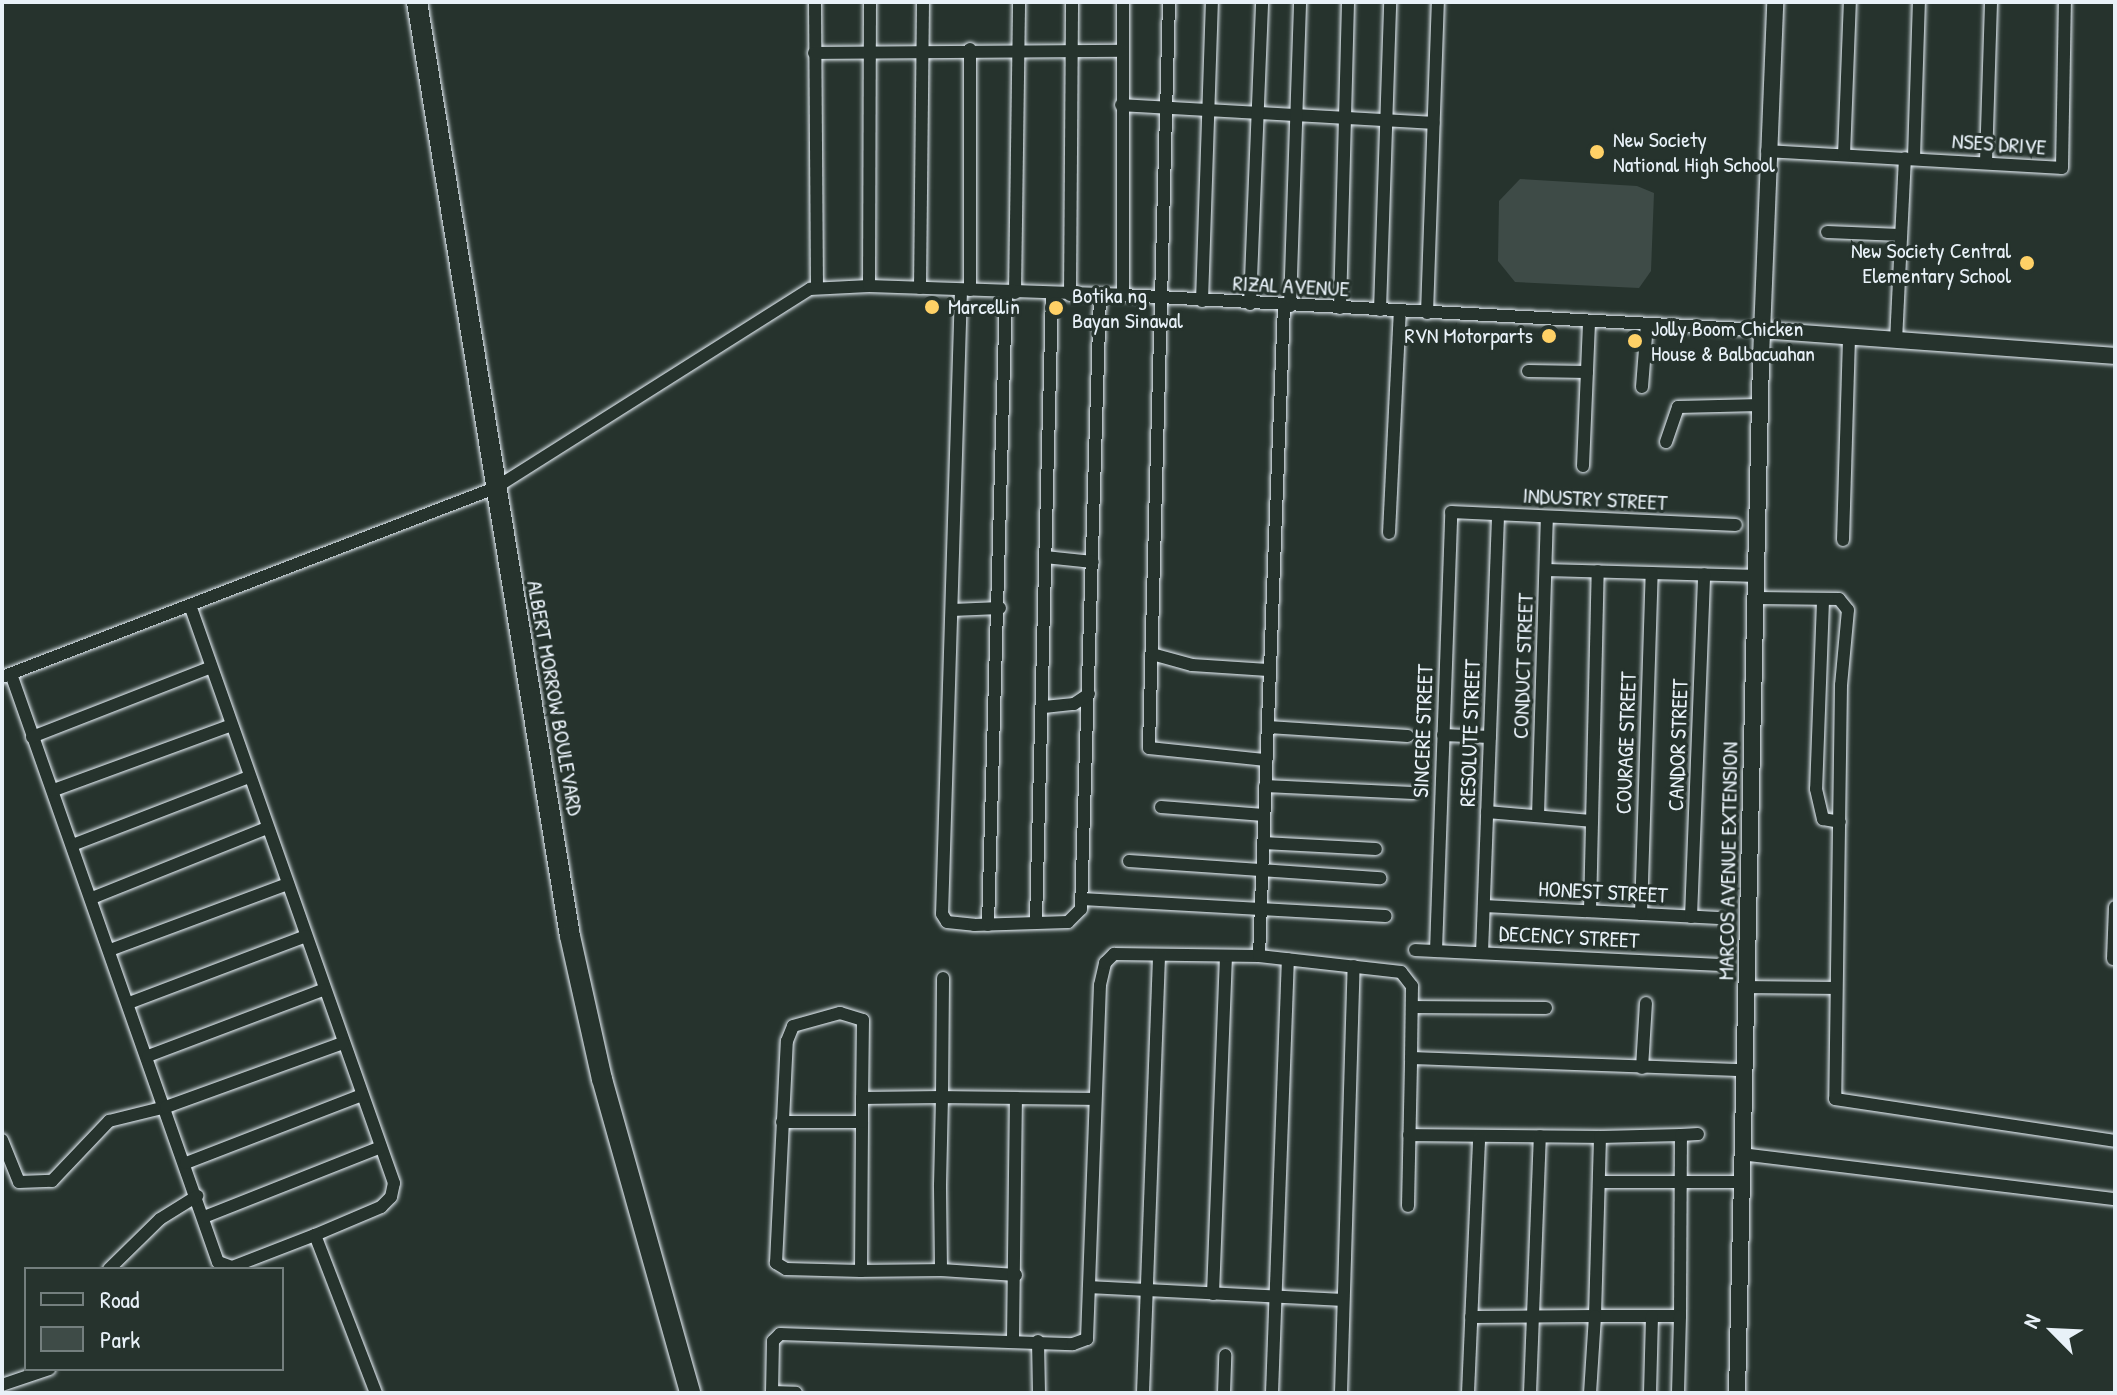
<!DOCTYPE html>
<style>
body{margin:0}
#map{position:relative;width:2117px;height:1395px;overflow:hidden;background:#26332d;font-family:"Patrick Hand",sans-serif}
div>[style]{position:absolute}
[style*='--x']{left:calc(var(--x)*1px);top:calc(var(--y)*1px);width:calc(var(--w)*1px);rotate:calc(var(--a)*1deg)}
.green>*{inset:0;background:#3e4b47}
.roads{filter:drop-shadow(0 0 2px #e8f1f8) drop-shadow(0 0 2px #e8f1f8)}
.minor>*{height:12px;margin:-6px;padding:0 6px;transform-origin:6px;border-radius:6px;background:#26332d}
.tertiary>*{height:16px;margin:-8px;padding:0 8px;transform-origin:8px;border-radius:8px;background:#26332d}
.primary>*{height:20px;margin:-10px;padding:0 10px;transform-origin:10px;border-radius:10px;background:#26332d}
.dots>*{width:22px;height:22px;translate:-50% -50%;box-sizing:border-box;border:4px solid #26332d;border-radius:50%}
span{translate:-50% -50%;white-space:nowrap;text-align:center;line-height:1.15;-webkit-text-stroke:6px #26332d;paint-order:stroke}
.poi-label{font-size:22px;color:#e8f1f8}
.left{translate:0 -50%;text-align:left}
.right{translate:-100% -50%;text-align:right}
.street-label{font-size:22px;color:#e8f1f8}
.frame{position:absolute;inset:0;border:4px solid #e8f1f8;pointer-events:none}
.legend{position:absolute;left:24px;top:1267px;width:260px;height:104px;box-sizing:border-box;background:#26332d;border:2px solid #747f7e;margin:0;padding:10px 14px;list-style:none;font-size:24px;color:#e8f1f8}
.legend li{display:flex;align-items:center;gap:16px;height:40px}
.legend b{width:40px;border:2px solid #747f7e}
.north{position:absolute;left:2013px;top:1291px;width:80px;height:80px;-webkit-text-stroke:6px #26332d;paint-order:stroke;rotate:294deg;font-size:22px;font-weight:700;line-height:32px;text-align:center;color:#e8f1f8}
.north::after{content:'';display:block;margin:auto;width:28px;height:36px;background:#e8f1f8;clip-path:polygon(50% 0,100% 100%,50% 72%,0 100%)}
</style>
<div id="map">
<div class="green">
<div style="clip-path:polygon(1520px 179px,1637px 186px,1654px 193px,1651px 271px,1639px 288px,1515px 282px,1498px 261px,1499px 201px)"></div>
</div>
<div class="roads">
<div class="minor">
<div style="--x:815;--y:2;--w:286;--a:89.6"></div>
<div style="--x:1123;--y:2;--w:293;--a:90"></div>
<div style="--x:1169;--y:2;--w:746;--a:91.54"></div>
<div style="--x:1149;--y:748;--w:118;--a:5.9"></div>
<div style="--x:970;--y:49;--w:241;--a:90"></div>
<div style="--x:814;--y:53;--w:308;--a:-0.4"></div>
<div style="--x:1121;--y:105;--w:313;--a:3.3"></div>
<div style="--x:1767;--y:151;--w:295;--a:3.3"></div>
<div style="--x:2062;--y:168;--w:166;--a:-89"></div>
<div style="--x:1844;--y:155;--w:153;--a:-87.8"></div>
<div style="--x:1914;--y:158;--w:156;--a:-88.2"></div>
<div style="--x:1986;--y:162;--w:160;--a:-88.2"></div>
<div style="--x:1827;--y:232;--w:74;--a:2.3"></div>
<div style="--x:869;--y:286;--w:284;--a:-89.8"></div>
<div style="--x:920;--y:288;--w:286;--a:-89.4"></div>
<div style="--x:961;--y:290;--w:624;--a:91.74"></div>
<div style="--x:942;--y:914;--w:9;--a:58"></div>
<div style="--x:947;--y:922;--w:27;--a:6"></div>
<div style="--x:974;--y:925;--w:94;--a:-1.8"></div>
<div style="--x:1068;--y:922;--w:18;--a:-45"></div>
<div style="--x:1081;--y:909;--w:614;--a:-88.23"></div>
<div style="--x:1015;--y:293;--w:291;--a:-89.2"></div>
<div style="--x:1070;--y:295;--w:293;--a:-89.6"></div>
<div style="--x:1202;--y:301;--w:299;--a:-88.1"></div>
<div style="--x:1250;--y:304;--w:302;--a:-87.7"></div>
<div style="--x:1290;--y:306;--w:304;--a:-88.1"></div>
<div style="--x:1340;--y:308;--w:306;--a:-88.5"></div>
<div style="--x:1380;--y:310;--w:308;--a:-88.1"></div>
<div style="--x:1427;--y:313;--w:311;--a:-88"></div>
<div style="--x:1896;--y:341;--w:183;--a:-87.2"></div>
<div style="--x:1528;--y:371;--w:59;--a:1"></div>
<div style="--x:1642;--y:387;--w:63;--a:-85.5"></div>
<div style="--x:1666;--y:442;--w:37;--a:-71"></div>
<div style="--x:1678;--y:407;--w:82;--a:-1.4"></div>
<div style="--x:1583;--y:466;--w:144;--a:-87.6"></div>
<div style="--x:1389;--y:533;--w:222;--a:-87.2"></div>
<div style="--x:1843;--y:540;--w:201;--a:-88.3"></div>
<div style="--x:1045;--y:557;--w:48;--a:5.9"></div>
<div style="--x:1546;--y:570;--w:212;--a:1.6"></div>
<div style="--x:1757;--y:598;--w:82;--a:0.7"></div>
<div style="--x:1839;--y:599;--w:14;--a:51"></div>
<div style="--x:1848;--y:610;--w:75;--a:95.3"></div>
<div style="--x:1841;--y:685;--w:414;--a:90.8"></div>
<div style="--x:1835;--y:1099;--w:283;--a:8.5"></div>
<div style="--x:1823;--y:601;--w:188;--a:92.1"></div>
<div style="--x:1816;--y:789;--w:31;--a:77"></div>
<div style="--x:1823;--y:819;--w:17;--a:10"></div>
<div style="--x:952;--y:610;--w:48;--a:-2.4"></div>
<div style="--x:1152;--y:654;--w:41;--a:15.4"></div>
<div style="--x:1192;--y:665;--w:76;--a:3.8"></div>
<div style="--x:11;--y:674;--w:623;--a:70.61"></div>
<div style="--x:218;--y:1262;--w:15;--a:20"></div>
<div style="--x:232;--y:1267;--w:89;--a:-21.1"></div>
<div style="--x:315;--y:1235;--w:72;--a:-23"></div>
<div style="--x:381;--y:1207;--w:14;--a:-45"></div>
<div style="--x:391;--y:1197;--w:14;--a:-78"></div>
<div style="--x:394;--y:1183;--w:613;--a:-109.44"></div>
<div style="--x:2;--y:677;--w:528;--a:-20.98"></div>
<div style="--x:495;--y:488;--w:373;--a:-32.3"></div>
<div style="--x:810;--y:289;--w:59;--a:-2.9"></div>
<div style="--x:869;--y:286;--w:254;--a:2"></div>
<div style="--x:1123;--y:295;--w:640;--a:3.14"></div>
<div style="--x:1044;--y:707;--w:30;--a:-6"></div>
<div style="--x:1074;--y:704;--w:18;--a:-34"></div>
<div style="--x:1268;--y:727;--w:140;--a:3.7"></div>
<div style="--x:1443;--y:735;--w:47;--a:2.4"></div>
<div style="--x:32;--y:737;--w:190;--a:-21.3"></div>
<div style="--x:1265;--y:786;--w:148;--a:2.7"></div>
<div style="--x:54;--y:790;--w:189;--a:-20.1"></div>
<div style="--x:1161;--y:807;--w:103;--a:4.4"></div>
<div style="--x:1487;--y:812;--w:104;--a:4.9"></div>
<div style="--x:1538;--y:816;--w:299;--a:-88.3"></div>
<div style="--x:1263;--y:843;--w:113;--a:3"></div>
<div style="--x:75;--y:844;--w:186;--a:-21.1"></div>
<div style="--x:1129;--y:861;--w:252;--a:3.9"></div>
<div style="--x:92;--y:898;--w:188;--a:-21.8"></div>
<div style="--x:1082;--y:899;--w:304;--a:3.2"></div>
<div style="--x:1484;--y:906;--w:235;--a:2.9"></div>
<div style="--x:1590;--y:911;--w:340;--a:-88.7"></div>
<div style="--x:1641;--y:914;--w:341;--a:-88.2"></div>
<div style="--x:1691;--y:917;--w:343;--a:-87.8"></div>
<div style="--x:1036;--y:921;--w:627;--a:-88.54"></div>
<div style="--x:988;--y:925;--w:633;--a:-88.37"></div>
<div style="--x:110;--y:950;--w:189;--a:-20.4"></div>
<div style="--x:1415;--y:950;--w:305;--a:2.8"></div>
<div style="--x:1436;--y:951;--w:439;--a:-88"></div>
<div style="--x:1451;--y:512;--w:285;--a:2.6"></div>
<div style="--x:1482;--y:953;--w:439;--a:-87.9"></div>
<div style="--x:1259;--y:956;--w:651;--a:-87.8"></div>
<div style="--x:2113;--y:959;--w:52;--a:-87.8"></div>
<div style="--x:1747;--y:987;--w:86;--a:0.7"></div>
<div style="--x:129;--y:1003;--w:189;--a:-20.7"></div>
<div style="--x:1414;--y:1007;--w:132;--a:0.4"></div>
<div style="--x:148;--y:1056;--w:187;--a:-20.7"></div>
<div style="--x:1642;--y:1068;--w:65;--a:-86.5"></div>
<div style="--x:782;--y:1122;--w:80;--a:0"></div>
<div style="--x:1409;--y:1135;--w:191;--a:0.6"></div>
<div style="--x:1600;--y:1137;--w:179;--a:91.6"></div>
<div style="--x:1595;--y:1316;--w:85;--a:0"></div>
<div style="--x:1680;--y:1316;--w:181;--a:-89.7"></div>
<div style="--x:1681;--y:1135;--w:81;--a:178.6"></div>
<div style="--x:1681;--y:1135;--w:17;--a:-3"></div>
<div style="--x:2;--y:1140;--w:45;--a:68"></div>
<div style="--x:19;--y:1182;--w:33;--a:-2"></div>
<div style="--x:52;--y:1181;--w:83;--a:-46.5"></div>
<div style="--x:109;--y:1121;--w:59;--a:-13.8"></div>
<div style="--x:166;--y:1107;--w:188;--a:-19.9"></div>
<div style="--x:1741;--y:1154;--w:377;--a:6.9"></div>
<div style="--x:186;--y:1163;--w:189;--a:-21.1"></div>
<div style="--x:1599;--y:1182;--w:143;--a:0"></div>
<div style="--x:1408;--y:1206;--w:148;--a:-88.8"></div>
<div style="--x:204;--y:1217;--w:190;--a:-21.6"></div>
<div style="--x:315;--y:1235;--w:169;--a:68.9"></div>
<div style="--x:109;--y:1269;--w:71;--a:-44.4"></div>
<div style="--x:160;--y:1219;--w:44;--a:-31.9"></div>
<div style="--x:941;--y:1270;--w:80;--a:179.3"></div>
<div style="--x:861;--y:1271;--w:149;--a:-89.6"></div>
<div style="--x:862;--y:1122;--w:24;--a:-90"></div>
<div style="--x:862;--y:1098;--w:80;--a:-0.7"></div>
<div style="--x:942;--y:1097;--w:119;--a:-89.5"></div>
<div style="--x:861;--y:1271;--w:75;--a:-178.5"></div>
<div style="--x:786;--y:1269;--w:12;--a:-149"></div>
<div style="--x:776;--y:1263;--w:222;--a:-87.2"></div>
<div style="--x:787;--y:1041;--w:16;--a:-68"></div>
<div style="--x:793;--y:1026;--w:49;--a:-15.5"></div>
<div style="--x:840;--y:1013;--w:24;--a:17"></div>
<div style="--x:863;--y:1020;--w:78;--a:90.7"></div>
<div style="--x:1016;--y:1275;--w:75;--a:-176.2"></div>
<div style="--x:941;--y:1270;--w:85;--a:-90.7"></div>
<div style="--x:940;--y:1185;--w:88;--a:-88.7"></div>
<div style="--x:942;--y:1097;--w:74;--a:0.8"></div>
<div style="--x:1089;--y:1287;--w:254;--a:2.9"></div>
<div style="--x:1213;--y:1294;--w:338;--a:-87.8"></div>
<div style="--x:1471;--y:1317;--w:124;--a:-0.5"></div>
<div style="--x:1595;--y:1316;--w:77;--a:93.7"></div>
<div style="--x:1013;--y:1339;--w:241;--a:-89.3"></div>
<div style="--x:1016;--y:1098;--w:79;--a:0.7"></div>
<div style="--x:1038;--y:1341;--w:52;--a:88.9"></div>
<div style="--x:2;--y:1385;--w:50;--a:-18.8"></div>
<div style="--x:772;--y:1392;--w:24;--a:2"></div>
<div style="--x:772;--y:1393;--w:52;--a:-88.9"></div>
<div style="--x:773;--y:1341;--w:10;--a:-45"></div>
<div style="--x:780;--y:1334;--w:293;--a:2"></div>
<div style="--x:1073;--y:1344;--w:15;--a:-20"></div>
<div style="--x:1087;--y:1339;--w:354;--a:-87.9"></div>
<div style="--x:1100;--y:985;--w:23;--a:-77"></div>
<div style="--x:1105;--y:963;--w:13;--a:-45"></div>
<div style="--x:1114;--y:954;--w:145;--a:0.8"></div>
<div style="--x:1259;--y:956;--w:143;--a:6.4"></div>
<div style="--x:1401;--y:972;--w:18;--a:52"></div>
<div style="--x:1412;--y:986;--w:72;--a:90.8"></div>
<div style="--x:1411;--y:1058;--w:334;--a:2.1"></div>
<div style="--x:1143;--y:1393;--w:438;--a:-87.9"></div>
<div style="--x:1224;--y:1393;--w:38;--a:-88"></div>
<div style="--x:1272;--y:1393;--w:434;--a:-87.9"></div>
<div style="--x:1341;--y:1393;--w:427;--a:-88.3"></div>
<div style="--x:1468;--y:1393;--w:255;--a:-87.5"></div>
<div style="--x:1530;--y:1393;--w:257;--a:-87.8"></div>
<div style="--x:1650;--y:1393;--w:77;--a:-88.5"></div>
<div style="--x:1678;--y:1393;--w:77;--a:-88.5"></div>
</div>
<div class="tertiary">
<div style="--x:1762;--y:330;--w:354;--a:4.2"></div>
<div style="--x:1737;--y:1393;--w:1035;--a:-88.67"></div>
<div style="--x:1761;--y:358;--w:356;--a:-87.7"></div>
</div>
<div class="primary">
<div style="--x:417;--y:2;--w:946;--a:80.7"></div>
<div style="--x:570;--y:936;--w:147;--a:77.4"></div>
<div style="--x:602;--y:1079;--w:326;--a:74.3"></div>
</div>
</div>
<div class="dots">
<div style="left:1597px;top:152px;background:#ffd166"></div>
<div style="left:2027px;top:263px;background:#ffd166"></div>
<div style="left:932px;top:307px;background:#ffd166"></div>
<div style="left:1056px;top:308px;background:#ffd166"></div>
<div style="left:1549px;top:336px;background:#ffd166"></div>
<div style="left:1635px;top:341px;background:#ffd166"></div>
</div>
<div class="poi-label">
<span class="left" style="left:1613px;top:152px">New Society<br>National High School</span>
<span class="right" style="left:2011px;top:263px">New Society Central<br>Elementary School</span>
<span class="left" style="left:1072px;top:308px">Botika ng<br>Bayan Sinawal</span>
<span class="left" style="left:948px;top:307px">Marcellin</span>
<span class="left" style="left:1651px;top:341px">Jolly Boom Chicken<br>House &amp; Balbacuahan</span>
<span class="right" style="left:1533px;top:336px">RVN Motorparts</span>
</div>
<div class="street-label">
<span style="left:1999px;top:144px;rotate:4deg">NSES DRIVE</span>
<span style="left:1291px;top:286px;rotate:3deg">RIZAL AVENUE</span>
<span style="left:1595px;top:499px;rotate:3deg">INDUSTRY STREET</span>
<span style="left:1523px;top:666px;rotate:-88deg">CONDUCT STREET</span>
<span style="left:555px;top:698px;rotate:80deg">ALBERT MORROW BOULEVARD</span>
<span style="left:1423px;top:731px;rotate:-88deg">SINCERE STREET</span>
<span style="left:1470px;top:733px;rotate:-88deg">RESOLUTE STREET</span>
<span style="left:1626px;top:743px;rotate:-88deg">COURAGE STREET</span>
<span style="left:1678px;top:745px;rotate:-88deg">CANDOR STREET</span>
<span style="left:1728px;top:861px;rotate:-89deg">MARCOS AVENUE EXTENSION</span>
<span style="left:1603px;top:892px;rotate:3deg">HONEST STREET</span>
<span style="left:1569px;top:937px;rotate:3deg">DECENCY STREET</span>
</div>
<div class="frame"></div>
<ul class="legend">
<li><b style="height:10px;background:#26332d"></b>Road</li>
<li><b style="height:22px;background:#3e4b47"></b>Park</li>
</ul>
<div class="north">N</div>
</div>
